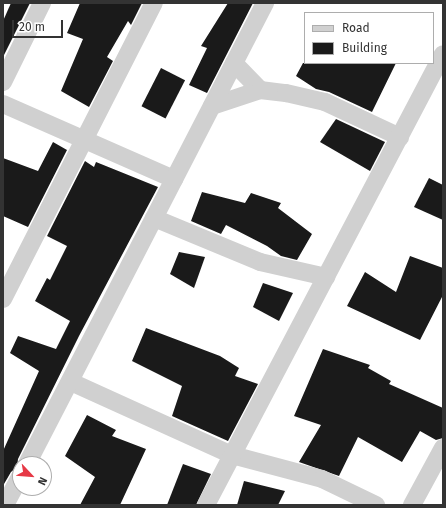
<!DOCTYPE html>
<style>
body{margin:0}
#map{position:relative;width:446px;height:508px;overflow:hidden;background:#fff;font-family:"Fira Sans",sans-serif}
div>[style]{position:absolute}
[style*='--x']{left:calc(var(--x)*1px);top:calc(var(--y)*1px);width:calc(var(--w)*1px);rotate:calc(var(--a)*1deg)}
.building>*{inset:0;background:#1a1a1a;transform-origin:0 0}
.minor>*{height:18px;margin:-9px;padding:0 9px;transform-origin:9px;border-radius:9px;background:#d0d0d0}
span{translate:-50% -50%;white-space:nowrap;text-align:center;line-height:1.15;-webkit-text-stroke:4px #fff;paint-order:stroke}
.frame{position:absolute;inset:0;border:4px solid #333;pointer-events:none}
.legend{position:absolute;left:304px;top:12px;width:130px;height:52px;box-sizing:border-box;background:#fff;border:1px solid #adadad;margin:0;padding:5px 7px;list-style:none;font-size:12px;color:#333}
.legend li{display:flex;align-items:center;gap:8px;height:20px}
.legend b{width:20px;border:1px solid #adadad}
.north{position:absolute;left:12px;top:456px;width:40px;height:40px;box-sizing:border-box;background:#fff;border:1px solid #adadad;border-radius:50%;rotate:116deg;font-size:11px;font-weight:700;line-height:16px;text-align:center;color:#333}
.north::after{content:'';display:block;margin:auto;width:14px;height:18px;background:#e63946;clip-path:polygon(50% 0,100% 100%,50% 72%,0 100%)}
.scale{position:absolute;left:12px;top:20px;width:51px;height:18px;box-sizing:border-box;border:2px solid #333;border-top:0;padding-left:5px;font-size:12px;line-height:14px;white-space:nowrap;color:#333;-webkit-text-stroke:3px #fff;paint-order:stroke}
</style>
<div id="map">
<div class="building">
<div style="clip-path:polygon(11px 3px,30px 3px,3px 57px,3px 21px)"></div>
<div style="clip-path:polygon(80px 3px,142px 3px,131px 25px,128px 21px,107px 57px,113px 61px,89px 107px,61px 91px,83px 39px,67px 33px)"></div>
<div style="clip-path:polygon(228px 3px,253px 3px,207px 93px,189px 85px,207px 48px,201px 46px)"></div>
<div style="clip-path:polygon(303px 63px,396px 63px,372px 112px,329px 92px,316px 89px,296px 76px)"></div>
<div style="left:161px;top:68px;width:27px;height:43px;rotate:27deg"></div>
<div style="clip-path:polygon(336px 119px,385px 142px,370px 171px,320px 142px)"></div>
<div style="clip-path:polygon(53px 142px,67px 150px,28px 227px,3px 216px,3px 158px,38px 171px)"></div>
<div style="clip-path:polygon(85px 161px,94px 167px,96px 162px,158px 187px,79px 336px,18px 459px,17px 467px,11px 472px,4px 484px,3px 451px,39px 371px,10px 353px,18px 336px,56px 349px,70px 321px,35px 301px,47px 278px,50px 280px,67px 246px,47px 236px)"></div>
<div style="clip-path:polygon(429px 178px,443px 185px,443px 220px,414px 207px)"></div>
<div style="clip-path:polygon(202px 192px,245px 203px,251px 193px,281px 203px,278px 208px,312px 234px,297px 260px,281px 256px,267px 246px,226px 225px,221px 234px,191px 221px)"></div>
<div style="clip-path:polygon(179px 252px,205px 257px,194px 288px,170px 274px)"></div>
<div style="clip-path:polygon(410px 256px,443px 268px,443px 295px,420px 340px,347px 306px,365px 272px,396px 292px)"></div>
<div style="clip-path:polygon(263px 283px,293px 293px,279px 321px,253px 307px)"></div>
<div style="clip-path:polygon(146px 328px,220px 356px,239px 368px,235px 376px,258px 384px,228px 441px,172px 416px,182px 386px,132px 361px)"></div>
<div style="clip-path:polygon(323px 349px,370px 365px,368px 368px,391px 381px,389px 384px,443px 408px,443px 438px,436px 440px,420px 431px,402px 462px,358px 437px,339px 476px,299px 462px,321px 425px,294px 416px)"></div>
<div style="clip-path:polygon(87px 415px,116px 430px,112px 436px,146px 449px,120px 505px,80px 505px,95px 477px,65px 456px)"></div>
<div style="clip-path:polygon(183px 464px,211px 474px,196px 505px,167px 505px)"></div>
<div style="clip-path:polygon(244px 481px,285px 491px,278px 505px,237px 505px)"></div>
</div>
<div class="minor">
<div style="--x:234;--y:63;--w:37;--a:46"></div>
<div style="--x:3;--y:82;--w:88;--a:-63.7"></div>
<div style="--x:3;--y:104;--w:187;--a:23.7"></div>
<div style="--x:212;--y:106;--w:51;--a:-18.4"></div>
<div style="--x:260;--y:90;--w:26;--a:7"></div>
<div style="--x:286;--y:93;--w:40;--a:13"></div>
<div style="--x:325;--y:102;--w:83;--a:25"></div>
<div style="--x:154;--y:218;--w:115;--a:22.5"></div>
<div style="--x:260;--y:262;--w:68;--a:12.8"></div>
<div style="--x:3;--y:299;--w:332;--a:-63"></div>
<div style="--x:71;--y:382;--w:177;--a:24.4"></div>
<div style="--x:232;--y:455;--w:93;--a:14.9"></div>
<div style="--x:322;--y:479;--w:60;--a:25.7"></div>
<div style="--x:27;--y:464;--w:519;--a:-62.69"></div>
<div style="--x:5;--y:505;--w:32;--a:-62"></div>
<div style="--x:206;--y:505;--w:509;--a:-62.28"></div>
<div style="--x:412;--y:505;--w:65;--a:-61.5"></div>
</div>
<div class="frame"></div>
<ul class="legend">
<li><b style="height:5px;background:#d0d0d0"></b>Road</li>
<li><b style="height:11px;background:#1a1a1a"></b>Building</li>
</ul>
<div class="north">N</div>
<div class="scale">20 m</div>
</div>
